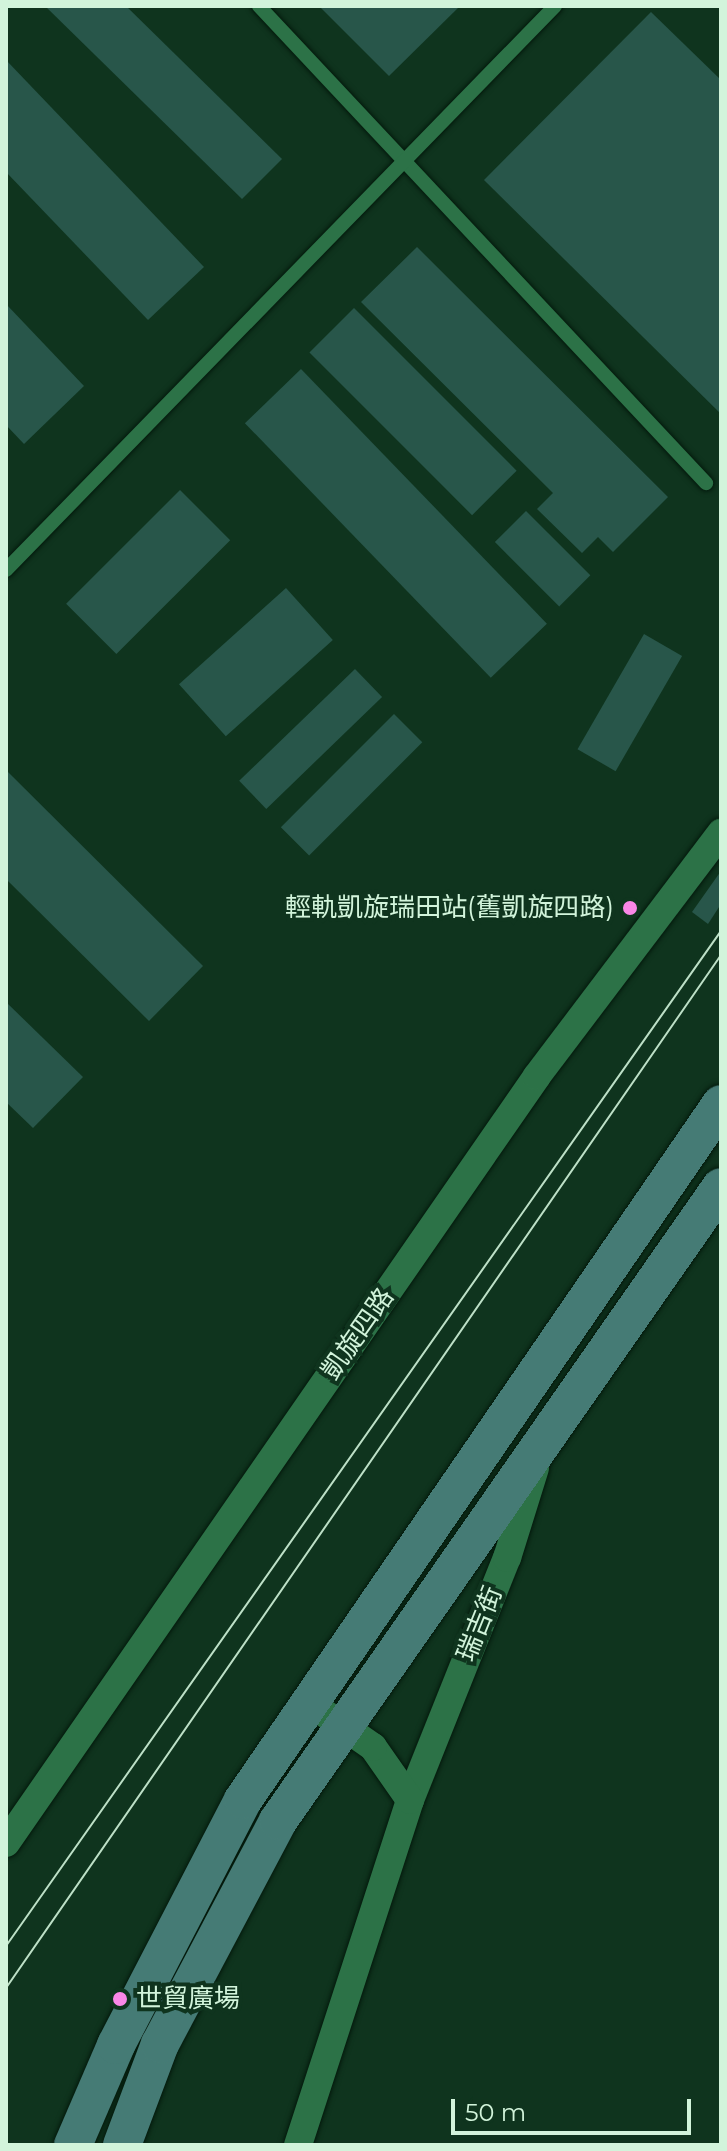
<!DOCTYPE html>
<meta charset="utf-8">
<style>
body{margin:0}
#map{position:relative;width:727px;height:2151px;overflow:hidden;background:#0f341e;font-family:Montserrat,"Noto Sans TC",sans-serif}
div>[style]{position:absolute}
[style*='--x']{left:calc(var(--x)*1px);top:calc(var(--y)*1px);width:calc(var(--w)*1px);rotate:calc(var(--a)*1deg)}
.building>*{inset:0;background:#28564a;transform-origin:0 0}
.roads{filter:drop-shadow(0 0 2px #04190c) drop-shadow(0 0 2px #04190c)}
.lane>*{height:14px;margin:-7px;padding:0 7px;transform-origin:7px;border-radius:7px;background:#2c7247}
.street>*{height:28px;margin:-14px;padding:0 14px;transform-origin:14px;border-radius:14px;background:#2c7247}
.secondary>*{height:38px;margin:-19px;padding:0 19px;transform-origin:19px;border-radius:19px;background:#457b75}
.tram>*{height:2px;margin:-1px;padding:0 1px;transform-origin:1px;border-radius:1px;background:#bde0c7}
.dots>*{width:22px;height:22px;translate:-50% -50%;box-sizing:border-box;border:4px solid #0f341e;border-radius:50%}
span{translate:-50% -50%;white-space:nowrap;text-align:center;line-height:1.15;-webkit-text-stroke:8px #0f341e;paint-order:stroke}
.poi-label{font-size:26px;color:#d2f4db}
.right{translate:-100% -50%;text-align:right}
.left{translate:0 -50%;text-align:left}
.street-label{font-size:26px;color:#d2f4db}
.frame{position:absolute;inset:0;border:8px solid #d2f4db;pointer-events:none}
.scale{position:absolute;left:451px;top:2099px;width:240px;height:36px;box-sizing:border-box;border:4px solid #d2f4db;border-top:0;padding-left:10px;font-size:24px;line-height:28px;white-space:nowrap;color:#d2f4db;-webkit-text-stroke:6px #0f341e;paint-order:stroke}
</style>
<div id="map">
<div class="building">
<div style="clip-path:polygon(45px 6px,126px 6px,282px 159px,242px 199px)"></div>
<div style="clip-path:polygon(319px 6px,460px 6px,389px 76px)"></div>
<div style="clip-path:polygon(651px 12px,721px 80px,721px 414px,484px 180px)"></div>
<div style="clip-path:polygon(6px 60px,204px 267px,148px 320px,6px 172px)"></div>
<div style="clip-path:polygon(417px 247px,668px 497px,613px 552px,598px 537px,582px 553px,537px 509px,553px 493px,361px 302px)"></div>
<div style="clip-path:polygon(6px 304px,84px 386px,24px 444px,6px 425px)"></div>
<div style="left:354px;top:308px;width:230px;height:63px;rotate:45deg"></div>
<div style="left:301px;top:369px;width:354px;height:78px;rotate:46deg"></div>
<div style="left:180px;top:490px;width:71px;height:161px;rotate:45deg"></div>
<div style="left:526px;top:511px;width:91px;height:44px;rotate:45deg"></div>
<div style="left:286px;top:588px;width:70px;height:144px;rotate:48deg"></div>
<div style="left:644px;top:634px;width:44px;height:133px;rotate:30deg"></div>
<div style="left:355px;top:669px;width:39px;height:161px;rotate:46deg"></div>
<div style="left:394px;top:714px;width:40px;height:160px;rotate:45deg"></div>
<div style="clip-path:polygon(6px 770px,203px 966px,149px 1021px,6px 879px)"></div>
<div style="clip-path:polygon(721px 871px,721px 904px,708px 924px,692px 912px)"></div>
<div style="clip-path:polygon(6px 1002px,83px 1077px,33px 1128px,6px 1102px)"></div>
</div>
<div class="roads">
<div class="lane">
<div style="--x:259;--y:6;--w:654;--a:46.86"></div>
<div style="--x:6;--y:570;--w:787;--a:-45.77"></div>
</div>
<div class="street">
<div style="--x:410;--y:1800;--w:261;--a:-68.2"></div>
<div style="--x:507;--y:1558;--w:94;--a:-72.7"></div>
<div style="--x:6;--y:1843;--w:933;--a:-55.3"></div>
<div style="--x:537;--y:1076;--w:305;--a:-52.9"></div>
<div style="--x:298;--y:2145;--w:363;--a:-72"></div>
<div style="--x:410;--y:1800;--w:65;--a:-124.9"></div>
<div style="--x:373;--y:1747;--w:77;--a:-145.1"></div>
</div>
<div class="secondary">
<div style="--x:73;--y:2145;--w:109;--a:-66.7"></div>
<div style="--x:116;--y:2045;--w:276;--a:-62.6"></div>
<div style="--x:243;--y:1800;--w:844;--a:-55.52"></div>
<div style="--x:122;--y:2145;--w:108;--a:-69.4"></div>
<div style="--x:160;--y:2044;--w:252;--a:-62.1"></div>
<div style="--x:278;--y:1821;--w:773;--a:-55.06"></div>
</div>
</div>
<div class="tram">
<div style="--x:6;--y:1946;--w:1242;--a:-54.84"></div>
<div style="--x:6;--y:1988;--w:1256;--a:-55.31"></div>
</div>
<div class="dots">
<div style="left:630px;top:908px;background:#fa87e7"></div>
<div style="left:120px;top:1999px;background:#fa87e7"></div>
</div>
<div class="poi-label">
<span class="right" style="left:614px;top:908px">輕軌凱旋瑞田站(舊凱旋四路)</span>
<span class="left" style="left:136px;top:1999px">世貿廣場</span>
</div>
<div class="street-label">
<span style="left:358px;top:1334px;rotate:-55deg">凱旋四路</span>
<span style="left:480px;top:1624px;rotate:-68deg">瑞吉街</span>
</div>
<div class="frame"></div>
<div class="scale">50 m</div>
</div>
